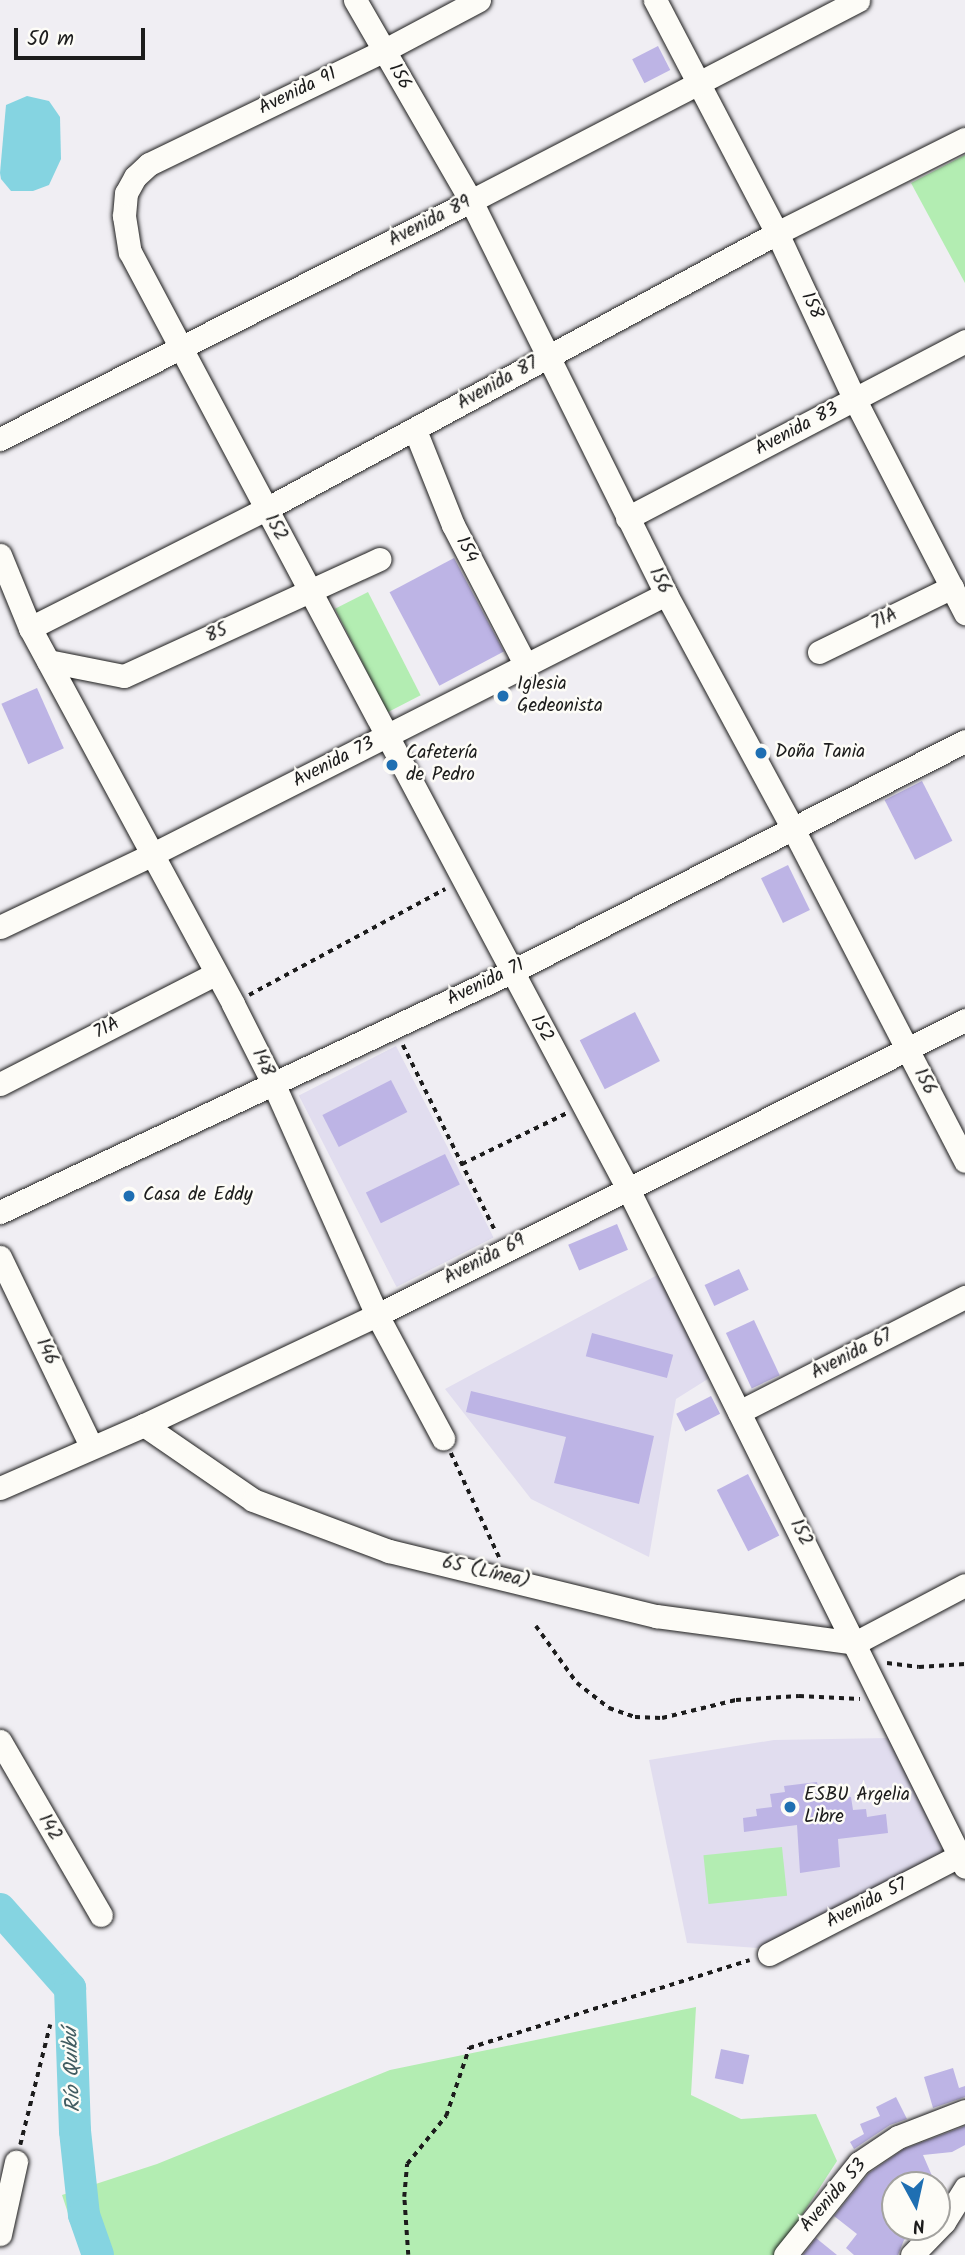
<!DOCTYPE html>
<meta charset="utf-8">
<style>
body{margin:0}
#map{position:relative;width:965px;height:2255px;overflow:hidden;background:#f0eef3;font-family:Kalam,sans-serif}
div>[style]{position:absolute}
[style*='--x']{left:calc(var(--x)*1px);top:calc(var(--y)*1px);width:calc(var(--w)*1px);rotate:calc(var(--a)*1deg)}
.built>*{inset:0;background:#e1ddef;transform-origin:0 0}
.green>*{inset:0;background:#b3edb2;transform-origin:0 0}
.water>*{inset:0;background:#85d4e1}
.river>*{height:32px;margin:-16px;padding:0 16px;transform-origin:16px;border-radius:16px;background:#85d4e1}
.building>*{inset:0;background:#bdb4e5;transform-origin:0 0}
.path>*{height:3.5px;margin-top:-1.75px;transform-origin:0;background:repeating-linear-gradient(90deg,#1c1c1c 0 5px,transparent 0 10px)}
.roads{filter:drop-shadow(0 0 2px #1c1c1c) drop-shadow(0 0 2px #1c1c1c)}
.minor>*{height:23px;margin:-11.5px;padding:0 11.5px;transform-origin:11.5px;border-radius:11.5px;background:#fdfcf7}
.dots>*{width:19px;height:19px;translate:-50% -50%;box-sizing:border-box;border:4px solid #fdfcf7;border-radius:50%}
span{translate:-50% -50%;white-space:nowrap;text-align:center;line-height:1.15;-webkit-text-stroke:5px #fdfcf7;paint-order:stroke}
.street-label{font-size:19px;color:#1c1c1c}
.poi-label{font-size:19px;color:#1c1c1c}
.left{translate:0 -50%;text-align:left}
.water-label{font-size:21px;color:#415c61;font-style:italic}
.north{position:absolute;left:881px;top:2171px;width:70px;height:70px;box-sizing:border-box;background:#fdfcf7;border:2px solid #a3a29f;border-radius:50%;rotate:172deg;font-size:19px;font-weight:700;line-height:28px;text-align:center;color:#1c1c1c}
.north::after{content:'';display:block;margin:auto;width:24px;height:32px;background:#1f6fb2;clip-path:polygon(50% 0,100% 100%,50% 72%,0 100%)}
.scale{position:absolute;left:14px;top:28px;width:131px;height:32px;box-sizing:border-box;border:4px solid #1c1c1c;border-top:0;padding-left:9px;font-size:21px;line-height:24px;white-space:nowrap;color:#1c1c1c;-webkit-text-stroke:5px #fdfcf7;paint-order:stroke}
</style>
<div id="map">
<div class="built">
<div style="left:396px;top:1046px;width:215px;height:109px;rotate:63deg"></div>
<div style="clip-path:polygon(661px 1273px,711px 1377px,676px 1399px,649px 1557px,531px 1499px,445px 1389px)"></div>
<div style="clip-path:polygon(888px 1738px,945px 1853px,758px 1948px,687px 1943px,649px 1760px,774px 1740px)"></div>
</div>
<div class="green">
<div style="clip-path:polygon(965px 155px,965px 283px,911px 183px)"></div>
<div style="left:368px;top:592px;width:116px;height:37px;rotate:63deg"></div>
<div style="left:782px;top:1847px;width:49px;height:79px;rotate:84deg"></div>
<div style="clip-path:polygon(696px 2007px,691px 2095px,741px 2119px,816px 2114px,837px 2161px,776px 2255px,82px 2255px,62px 2195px,157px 2164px,390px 2070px)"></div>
</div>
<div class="water">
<div style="clip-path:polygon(27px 96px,49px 101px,60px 117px,61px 159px,49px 185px,33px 191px,11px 191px,1px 179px,0 173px,6px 105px)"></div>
</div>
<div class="river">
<div style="--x:0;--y:1909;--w:106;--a:48.5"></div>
<div style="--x:70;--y:1988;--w:143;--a:88"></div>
<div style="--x:75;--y:2131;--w:84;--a:83.9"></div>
<div style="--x:84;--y:2215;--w:42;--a:70.7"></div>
</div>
<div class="building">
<div style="left:658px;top:46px;width:27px;height:29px;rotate:63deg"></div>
<div style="left:454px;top:558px;width:106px;height:73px;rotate:62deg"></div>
<div style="left:37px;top:688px;width:66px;height:39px;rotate:66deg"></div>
<div style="left:922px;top:781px;width:67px;height:42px;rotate:63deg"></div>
<div style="left:788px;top:865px;width:50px;height:30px;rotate:64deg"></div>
<div style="left:635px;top:1012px;width:55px;height:62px;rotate:63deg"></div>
<div style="left:391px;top:1080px;width:36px;height:77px;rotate:63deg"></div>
<div style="left:445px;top:1154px;width:34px;height:88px;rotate:64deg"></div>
<div style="left:617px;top:1224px;width:28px;height:53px;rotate:67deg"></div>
<div style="left:739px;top:1269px;width:23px;height:38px;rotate:65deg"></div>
<div style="left:754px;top:1320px;width:61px;height:31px;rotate:65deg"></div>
<div style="left:592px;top:1333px;width:84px;height:24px;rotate:15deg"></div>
<div style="clip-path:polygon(471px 1391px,654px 1436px,639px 1504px,554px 1483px,566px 1437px,466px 1412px)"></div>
<div style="left:711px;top:1396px;width:20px;height:39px;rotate:63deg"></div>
<div style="left:748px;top:1474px;width:69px;height:35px;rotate:63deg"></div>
<div style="clip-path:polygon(817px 1782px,820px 1800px,851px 1797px,853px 1810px,866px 1809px,867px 1817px,886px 1814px,888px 1833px,838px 1839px,840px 1867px,800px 1873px,797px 1825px,744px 1832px,743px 1818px,757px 1816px,756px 1809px,772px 1807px,770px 1794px,785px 1792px,784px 1786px)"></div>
<div style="left:721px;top:2049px;width:29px;height:30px;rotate:12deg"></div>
<div style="clip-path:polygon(953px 2068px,959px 2088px,965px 2086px,965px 2097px,933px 2108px,924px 2077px)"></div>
<div style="clip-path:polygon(896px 2097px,907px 2119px,890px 2125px,854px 2149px,850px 2142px,864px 2134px,860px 2124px,880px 2116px,876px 2107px)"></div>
<div style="clip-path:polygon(965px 2126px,965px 2145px,952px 2152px,923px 2155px,936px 2185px,895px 2185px,895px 2227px,917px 2227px,904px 2240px,898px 2255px,854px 2255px,846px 2248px,857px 2234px,834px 2216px,869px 2173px,904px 2149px)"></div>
<div style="clip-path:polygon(816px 2238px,837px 2255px,803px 2255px)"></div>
</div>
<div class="path">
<div style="--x:249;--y:995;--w:223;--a:-28.4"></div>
<div style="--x:403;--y:1045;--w:209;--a:63.6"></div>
<div style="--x:462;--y:1164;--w:117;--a:-25.9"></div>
<div style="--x:451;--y:1453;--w:115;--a:65.2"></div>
<div style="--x:536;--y:1626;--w:70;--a:54.3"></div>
<div style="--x:577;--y:1683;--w:41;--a:38"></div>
<div style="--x:609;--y:1708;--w:28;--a:19"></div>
<div style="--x:635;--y:1717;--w:27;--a:2"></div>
<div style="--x:662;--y:1718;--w:76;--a:-13.7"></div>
<div style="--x:736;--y:1700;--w:63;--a:-3.6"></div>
<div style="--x:799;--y:1696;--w:61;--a:2.8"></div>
<div style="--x:887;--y:1663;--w:32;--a:7"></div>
<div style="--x:919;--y:1667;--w:46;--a:-3.7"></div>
<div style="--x:20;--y:2145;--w:124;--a:-76"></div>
<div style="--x:408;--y:2255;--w:58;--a:-93.9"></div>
<div style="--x:404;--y:2197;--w:33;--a:-85"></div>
<div style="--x:407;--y:2164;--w:62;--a:-50.9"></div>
<div style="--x:446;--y:2116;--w:72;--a:-71.3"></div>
<div style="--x:469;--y:2048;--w:294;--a:-17.4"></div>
</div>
<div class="roads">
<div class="minor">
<div style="--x:355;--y:0;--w:232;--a:60"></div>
<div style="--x:471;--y:201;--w:439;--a:63.6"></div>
<div style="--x:666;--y:594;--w:265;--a:61.6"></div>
<div style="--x:792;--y:827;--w:376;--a:62.6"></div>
<div style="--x:479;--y:0;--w:109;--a:152"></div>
<div style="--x:383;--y:51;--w:260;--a:154.2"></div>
<div style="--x:149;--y:164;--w:19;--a:137"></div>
<div style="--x:135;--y:177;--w:18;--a:119"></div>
<div style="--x:126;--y:193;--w:23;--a:95"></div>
<div style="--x:124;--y:216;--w:36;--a:81"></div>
<div style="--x:130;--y:252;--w:1059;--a:62.01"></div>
<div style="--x:627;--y:1187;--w:759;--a:63.57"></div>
<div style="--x:655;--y:0;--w:263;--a:62.4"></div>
<div style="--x:777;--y:233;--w:184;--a:65"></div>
<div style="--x:855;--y:400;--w:240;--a:62.7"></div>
<div style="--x:415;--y:430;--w:102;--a:68.2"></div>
<div style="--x:453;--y:525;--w:159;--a:62.6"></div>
<div style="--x:0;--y:439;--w:528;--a:-26.81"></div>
<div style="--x:471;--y:201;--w:436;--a:-27.4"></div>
<div style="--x:627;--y:518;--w:382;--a:-27.6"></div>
<div style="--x:0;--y:555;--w:79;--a:67.7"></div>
<div style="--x:30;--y:628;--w:427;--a:61.6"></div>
<div style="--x:233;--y:1004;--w:91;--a:63.2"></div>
<div style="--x:274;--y:1085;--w:252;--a:65.9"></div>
<div style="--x:377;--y:1315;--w:140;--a:61.8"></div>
<div style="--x:30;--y:628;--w:262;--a:-26.8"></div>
<div style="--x:264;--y:510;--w:583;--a:-28.37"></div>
<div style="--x:777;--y:233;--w:210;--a:-26.6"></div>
<div style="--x:819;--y:652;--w:148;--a:-26"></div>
<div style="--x:48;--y:661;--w:77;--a:11.2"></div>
<div style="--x:124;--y:676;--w:281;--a:-24.6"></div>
<div style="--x:0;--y:927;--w:170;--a:-25.5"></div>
<div style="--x:153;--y:854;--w:575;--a:-26.88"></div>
<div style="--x:0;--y:1084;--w:242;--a:-27.1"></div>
<div style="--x:0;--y:1212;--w:565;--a:-25.16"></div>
<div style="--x:511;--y:972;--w:509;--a:-26.97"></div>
<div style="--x:0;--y:1257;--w:210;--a:64.3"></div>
<div style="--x:739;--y:1412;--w:254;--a:-27"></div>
<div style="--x:144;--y:1425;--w:132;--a:34.5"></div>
<div style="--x:253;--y:1500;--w:145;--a:20.6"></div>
<div style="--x:389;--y:1551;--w:275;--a:13.7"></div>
<div style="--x:656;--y:1616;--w:201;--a:7.7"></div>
<div style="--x:855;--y:1643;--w:124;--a:-27.8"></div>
<div style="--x:0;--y:1488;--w:157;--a:-23.6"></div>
<div style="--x:144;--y:1425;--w:258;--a:-25.3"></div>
<div style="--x:377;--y:1315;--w:658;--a:-26.64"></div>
<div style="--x:0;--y:1741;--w:201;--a:59.9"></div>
<div style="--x:769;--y:1954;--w:220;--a:-27.3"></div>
<div style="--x:0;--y:2234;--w:74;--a:-77.5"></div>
<div style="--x:785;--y:2255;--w:118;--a:-51.2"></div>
<div style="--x:859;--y:2163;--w:47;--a:-33.7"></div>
<div style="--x:898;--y:2137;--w:72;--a:-21.2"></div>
<div style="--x:912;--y:2255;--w:46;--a:-45.9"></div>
<div style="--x:944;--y:2222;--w:40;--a:-58"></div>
</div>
</div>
<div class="dots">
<div style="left:503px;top:696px;background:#1f6fb2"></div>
<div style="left:761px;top:753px;background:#1f6fb2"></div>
<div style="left:392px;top:765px;background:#1f6fb2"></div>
<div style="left:129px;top:1196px;background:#1f6fb2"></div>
<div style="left:790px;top:1807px;background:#1f6fb2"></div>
</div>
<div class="street-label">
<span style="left:399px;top:77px;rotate:60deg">156</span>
<span style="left:298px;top:92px;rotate:-26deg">Avenida 91</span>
<span style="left:430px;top:222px;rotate:-27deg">Avenida 89</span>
<span style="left:811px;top:306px;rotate:65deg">158</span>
<span style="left:498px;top:384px;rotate:-29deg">Avenida 87</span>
<span style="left:797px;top:430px;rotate:-28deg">Avenida 83</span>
<span style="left:275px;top:528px;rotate:61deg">152</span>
<span style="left:466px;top:550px;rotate:63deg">154</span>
<span style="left:659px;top:581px;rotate:63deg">156</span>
<span style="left:885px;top:620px;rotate:-26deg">71A</span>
<span style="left:217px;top:634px;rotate:-24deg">85</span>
<span style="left:334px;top:763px;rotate:-27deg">Avenida 73</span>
<span style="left:486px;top:983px;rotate:-26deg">Avenida 71</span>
<span style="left:107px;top:1029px;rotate:-27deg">71A</span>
<span style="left:541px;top:1029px;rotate:61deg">152</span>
<span style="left:262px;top:1063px;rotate:64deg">148</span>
<span style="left:924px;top:1082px;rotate:62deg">156</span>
<span style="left:485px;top:1260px;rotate:-27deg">Avenida 69</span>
<span style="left:46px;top:1352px;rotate:64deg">146</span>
<span style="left:852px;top:1355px;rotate:-27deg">Avenida 67</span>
<span style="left:800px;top:1533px;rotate:63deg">152</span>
<span style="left:486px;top:1573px;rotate:13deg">65 (Línea)</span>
<span style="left:49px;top:1828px;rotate:59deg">142</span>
<span style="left:867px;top:1904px;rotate:-27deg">Avenida 57</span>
<span style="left:834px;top:2196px;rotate:-49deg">Avenida 53</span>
</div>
<div class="poi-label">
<span class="left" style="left:517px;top:696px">Iglesia<br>Gedeonista</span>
<span class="left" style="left:775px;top:753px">Doña Tania</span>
<span class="left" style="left:406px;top:765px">Cafetería<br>de Pedro</span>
<span class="left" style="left:143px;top:1196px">Casa de Eddy</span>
<span class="left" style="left:804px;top:1807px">ESBU Argelia<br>Libre</span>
</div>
<div class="water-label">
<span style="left:73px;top:2070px;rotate:-92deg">Río Quibú</span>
</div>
<div class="north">N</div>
<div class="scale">50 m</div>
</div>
